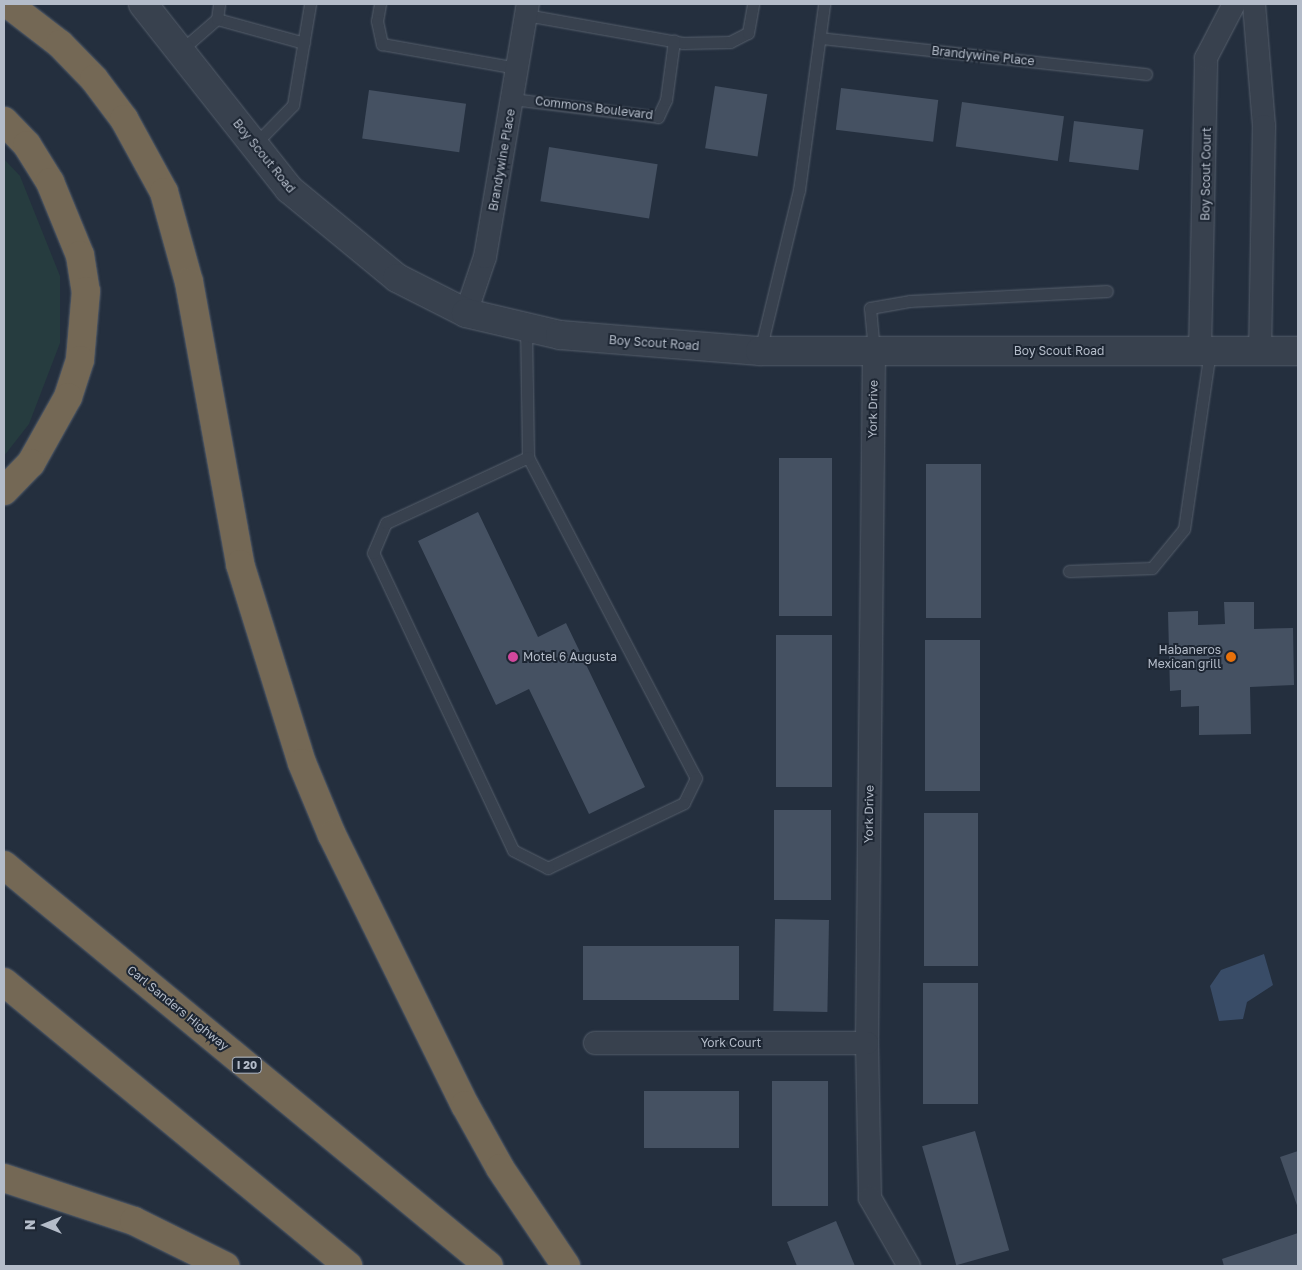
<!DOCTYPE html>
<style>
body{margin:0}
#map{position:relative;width:1302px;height:1270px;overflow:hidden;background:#242f3e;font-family:"Golos Text",sans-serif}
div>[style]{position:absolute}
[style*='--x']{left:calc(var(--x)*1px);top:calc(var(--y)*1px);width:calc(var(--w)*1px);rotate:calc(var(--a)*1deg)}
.green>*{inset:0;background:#263c3f}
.water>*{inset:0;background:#394c67}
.building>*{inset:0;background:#455162;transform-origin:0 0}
.roads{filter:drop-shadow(0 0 1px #565f6c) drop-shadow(0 0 1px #565f6c)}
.service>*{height:11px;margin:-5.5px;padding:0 5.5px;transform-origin:5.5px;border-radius:5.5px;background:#38414e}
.minor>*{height:22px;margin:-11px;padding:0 11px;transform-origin:11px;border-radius:11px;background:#38414e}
.tertiary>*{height:28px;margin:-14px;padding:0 14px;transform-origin:14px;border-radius:14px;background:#38414e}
.motorway>*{height:28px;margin:-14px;padding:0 14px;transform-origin:14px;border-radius:14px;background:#746855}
.dots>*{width:14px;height:14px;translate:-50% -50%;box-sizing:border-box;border:2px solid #1d2633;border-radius:50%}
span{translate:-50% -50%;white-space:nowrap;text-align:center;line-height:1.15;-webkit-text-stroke:4px #1d2633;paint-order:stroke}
.shield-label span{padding:1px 4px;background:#1d2633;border:1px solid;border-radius:4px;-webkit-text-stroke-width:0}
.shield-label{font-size:11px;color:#b4bcc9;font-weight:700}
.street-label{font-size:12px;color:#b4bcc9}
.poi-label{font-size:12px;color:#b4bcc9}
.right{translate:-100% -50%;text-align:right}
.left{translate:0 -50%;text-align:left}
.frame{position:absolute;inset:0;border:5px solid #b4bcc9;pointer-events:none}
.north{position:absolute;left:20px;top:1200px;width:50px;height:50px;-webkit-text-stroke:4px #1d2633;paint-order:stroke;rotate:270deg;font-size:14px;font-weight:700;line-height:20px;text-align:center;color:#b4bcc9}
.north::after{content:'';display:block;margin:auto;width:18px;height:22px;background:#b4bcc9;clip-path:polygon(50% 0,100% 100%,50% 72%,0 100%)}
</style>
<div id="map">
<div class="green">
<div style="clip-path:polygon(4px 159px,20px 176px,60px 276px,60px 343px,29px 424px,4px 456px)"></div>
</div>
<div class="water">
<div style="clip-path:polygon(1264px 954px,1273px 985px,1247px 1002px,1243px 1019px,1219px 1021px,1210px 986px,1221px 970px)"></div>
</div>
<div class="building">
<div style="left:715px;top:86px;width:53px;height:63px;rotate:9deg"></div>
<div style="left:841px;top:88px;width:98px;height:42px;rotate:7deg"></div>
<div style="left:369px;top:90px;width:98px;height:49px;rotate:8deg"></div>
<div style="left:962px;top:102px;width:103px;height:45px;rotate:8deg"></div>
<div style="left:1074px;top:121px;width:70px;height:41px;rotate:7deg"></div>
<div style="left:549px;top:147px;width:110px;height:55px;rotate:9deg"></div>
<div style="left:779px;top:458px;width:53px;height:158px"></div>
<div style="left:926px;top:464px;width:55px;height:154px"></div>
<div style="clip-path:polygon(478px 512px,538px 637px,566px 623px,645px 787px,589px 814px,529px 689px,496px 705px,418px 541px)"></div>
<div style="clip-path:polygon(1224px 602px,1254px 602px,1254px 629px,1293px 628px,1294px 685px,1250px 687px,1251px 734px,1199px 735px,1199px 706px,1181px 707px,1181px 690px,1170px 691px,1168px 612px,1198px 611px,1198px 625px,1225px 624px)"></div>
<div style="left:776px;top:635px;width:56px;height:152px"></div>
<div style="left:925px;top:640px;width:55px;height:151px"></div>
<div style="left:774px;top:810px;width:57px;height:90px"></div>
<div style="left:924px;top:813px;width:54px;height:153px"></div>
<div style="left:775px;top:919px;width:54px;height:92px;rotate:1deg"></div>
<div style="left:739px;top:946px;width:54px;height:156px;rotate:90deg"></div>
<div style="left:923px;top:983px;width:55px;height:121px"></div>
<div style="left:772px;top:1081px;width:56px;height:125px"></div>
<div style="left:644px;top:1091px;width:95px;height:57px"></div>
<div style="left:975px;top:1131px;width:124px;height:55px;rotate:74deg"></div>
<div style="clip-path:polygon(1298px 1151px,1298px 1208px,1280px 1157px)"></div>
<div style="clip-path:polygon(836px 1221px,855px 1266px,797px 1266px,787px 1242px)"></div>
<div style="clip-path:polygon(1298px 1233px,1298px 1266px,1224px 1266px,1222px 1259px)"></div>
</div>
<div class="roads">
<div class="service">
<div style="--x:380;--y:4;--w:17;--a:100"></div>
<div style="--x:377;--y:21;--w:24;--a:78"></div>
<div style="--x:382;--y:44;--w:137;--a:10.1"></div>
<div style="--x:526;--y:15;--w:159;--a:10.1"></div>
<div style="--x:683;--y:43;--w:47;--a:-1.2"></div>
<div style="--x:730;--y:42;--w:20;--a:-27"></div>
<div style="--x:748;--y:33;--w:29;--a:-80"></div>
<div style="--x:217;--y:19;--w:90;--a:15.4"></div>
<div style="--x:820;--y:38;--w:328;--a:6.3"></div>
<div style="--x:180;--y:51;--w:49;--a:-40.9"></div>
<div style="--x:217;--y:19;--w:15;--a:-82"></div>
<div style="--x:512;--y:99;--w:147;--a:7"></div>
<div style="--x:658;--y:117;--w:19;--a:-65"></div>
<div style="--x:666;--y:100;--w:60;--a:-82.3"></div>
<div style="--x:255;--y:144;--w:54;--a:-45.7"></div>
<div style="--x:293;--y:105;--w:102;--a:-80.4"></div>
<div style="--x:526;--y:327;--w:130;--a:89.1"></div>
<div style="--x:528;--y:457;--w:362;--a:62.4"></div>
<div style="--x:696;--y:778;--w:28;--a:116"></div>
<div style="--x:684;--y:803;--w:151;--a:154.5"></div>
<div style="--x:548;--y:868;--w:39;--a:-153"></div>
<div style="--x:513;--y:850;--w:328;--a:-115.2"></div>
<div style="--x:373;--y:553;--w:33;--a:-67"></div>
<div style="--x:386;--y:523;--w:157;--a:-24.9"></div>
<div style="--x:760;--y:351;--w:166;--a:-76.4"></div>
<div style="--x:799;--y:190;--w:188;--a:-82.3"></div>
<div style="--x:874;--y:351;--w:43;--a:-95.3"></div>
<div style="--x:870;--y:308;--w:41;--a:-9.9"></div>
<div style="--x:910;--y:301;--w:197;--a:-2.9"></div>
<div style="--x:1069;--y:571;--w:83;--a:-2.1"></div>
<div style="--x:1152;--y:568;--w:50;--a:-50.6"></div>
<div style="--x:1184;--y:529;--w:180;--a:-81.7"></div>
</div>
<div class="minor">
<div style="--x:1254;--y:4;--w:122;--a:85.3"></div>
<div style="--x:1264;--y:126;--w:225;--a:91"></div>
<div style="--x:466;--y:313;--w:59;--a:-71.3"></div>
<div style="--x:485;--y:257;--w:257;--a:-80.4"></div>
<div style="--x:874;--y:351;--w:692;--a:90.58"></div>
<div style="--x:867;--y:1043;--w:155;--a:88.9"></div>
<div style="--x:870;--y:1198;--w:78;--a:60.2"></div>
<div style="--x:1200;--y:351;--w:293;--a:-88.8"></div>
<div style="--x:1206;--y:58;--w:61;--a:-62.6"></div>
<div style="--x:595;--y:1043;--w:272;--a:0"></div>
</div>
<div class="tertiary">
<div style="--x:143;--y:4;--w:236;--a:51.7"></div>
<div style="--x:289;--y:189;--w:140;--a:39.5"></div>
<div style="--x:397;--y:278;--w:77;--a:26.9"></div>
<div style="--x:466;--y:313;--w:97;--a:13.2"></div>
<div style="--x:560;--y:335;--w:201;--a:4.6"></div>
<div style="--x:760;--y:351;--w:538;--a:0"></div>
</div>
<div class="motorway">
<div style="--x:8;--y:4;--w:66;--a:37.6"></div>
<div style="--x:60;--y:44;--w:49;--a:45.8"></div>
<div style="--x:94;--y:79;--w:50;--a:53.1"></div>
<div style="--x:124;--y:119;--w:83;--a:61.3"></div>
<div style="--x:164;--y:192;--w:93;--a:74.5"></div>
<div style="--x:189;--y:282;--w:287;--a:79.7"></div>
<div style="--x:240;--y:564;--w:208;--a:72.7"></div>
<div style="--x:302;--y:763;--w:78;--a:67.4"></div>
<div style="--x:332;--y:835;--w:301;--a:63.8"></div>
<div style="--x:465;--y:1105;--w:72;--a:60.9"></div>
<div style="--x:500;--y:1168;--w:118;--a:56"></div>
<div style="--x:4;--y:121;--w:33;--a:46"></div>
<div style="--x:27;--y:145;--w:44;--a:58.1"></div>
<div style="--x:50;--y:182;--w:79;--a:67.7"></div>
<div style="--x:80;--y:255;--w:36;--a:81"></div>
<div style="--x:86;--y:291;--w:69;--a:95"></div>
<div style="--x:80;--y:360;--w:39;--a:108"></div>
<div style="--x:68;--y:397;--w:76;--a:119.3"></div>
<div style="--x:31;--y:463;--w:39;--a:134"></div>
<div style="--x:4;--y:865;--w:629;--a:39.58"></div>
<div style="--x:4;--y:982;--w:446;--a:39.5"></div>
<div style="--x:4;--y:1178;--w:137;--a:18.3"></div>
<div style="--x:134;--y:1221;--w:102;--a:26.3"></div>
</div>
</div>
<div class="dots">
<div style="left:513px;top:657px;background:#d1479c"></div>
<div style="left:1231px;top:657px;background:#e8710a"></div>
</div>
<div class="shield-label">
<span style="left:247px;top:1065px">I 20</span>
</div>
<div class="street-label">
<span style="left:983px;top:56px;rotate:6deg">Brandywine Place</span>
<span style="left:594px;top:108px;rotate:7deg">Commons Boulevard</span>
<span style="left:264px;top:156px;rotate:51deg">Boy Scout Road</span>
<span style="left:502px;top:160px;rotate:-80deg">Brandywine Place</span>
<span style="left:1206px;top:174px;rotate:-89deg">Boy Scout Court</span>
<span style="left:654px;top:343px;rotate:4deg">Boy Scout Road</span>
<span style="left:1059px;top:351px">Boy Scout Road</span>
<span style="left:873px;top:409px;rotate:-89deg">York Drive</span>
<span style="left:869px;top:814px;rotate:-89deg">York Drive</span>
<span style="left:178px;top:1008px;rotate:39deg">Carl Sanders Highway</span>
<span style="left:731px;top:1043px">York Court</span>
</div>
<div class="poi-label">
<span class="right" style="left:1221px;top:657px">Habaneros<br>Mexican grill</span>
<span class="left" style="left:523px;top:657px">Motel 6 Augusta</span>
</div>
<div class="frame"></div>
<div class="north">N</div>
</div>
